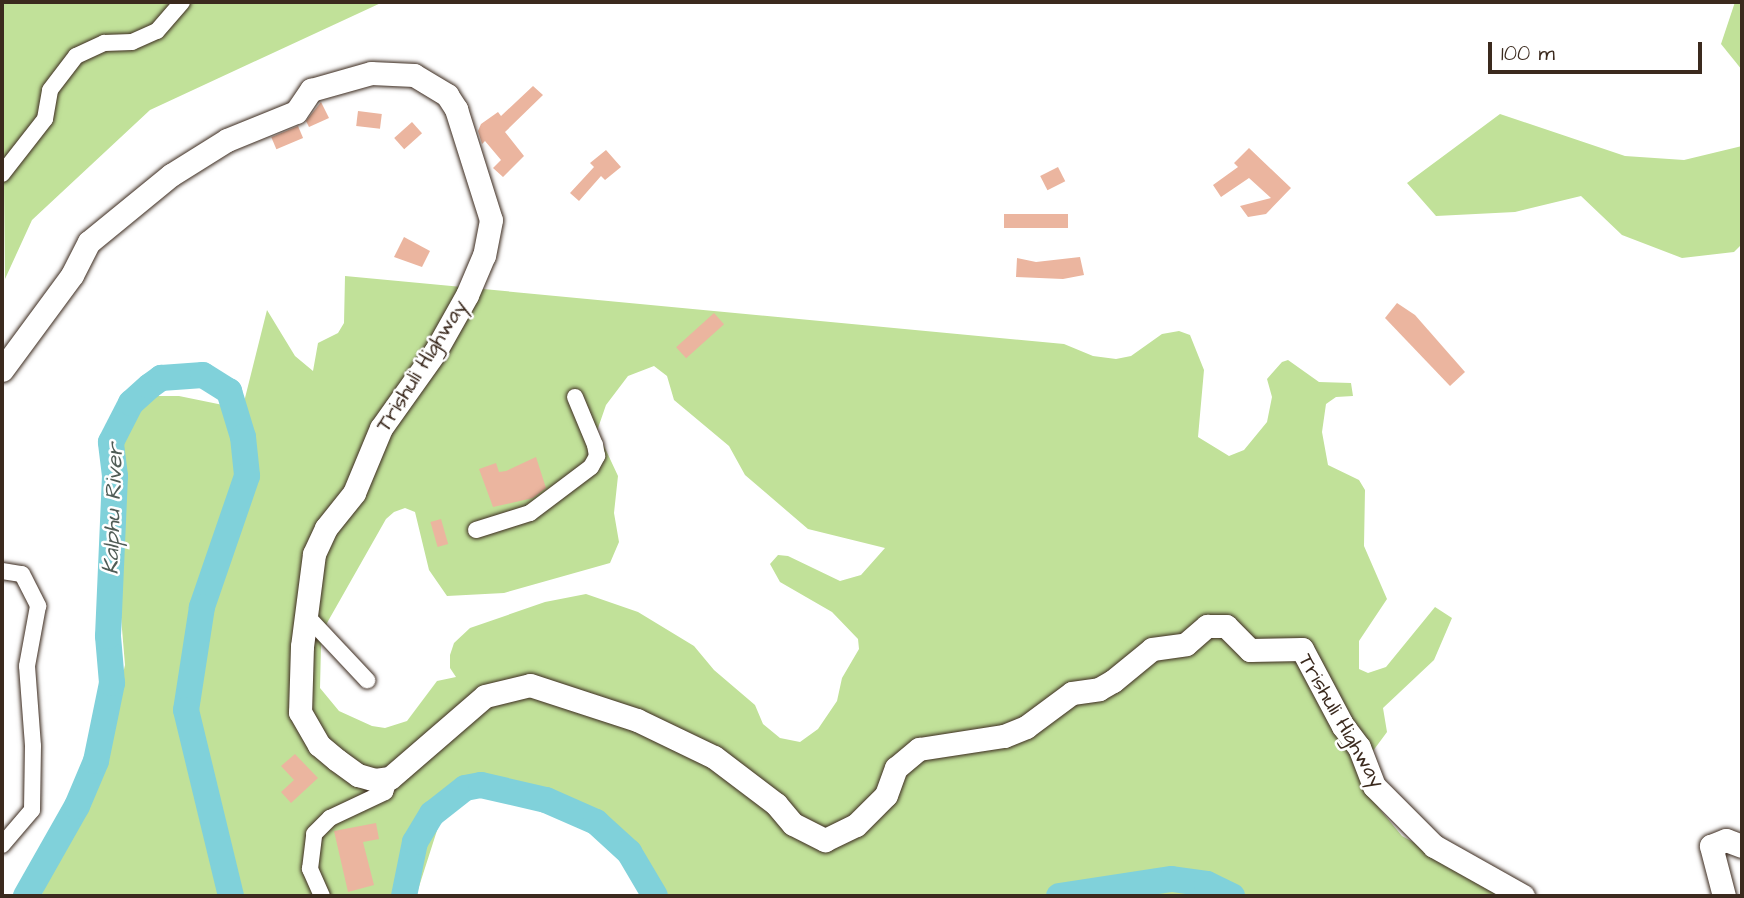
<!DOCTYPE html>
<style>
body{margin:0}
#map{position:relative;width:1744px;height:898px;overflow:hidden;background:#fff;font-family:"Architects Daughter",sans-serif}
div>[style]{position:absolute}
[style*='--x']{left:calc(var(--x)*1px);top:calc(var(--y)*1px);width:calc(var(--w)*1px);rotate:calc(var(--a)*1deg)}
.green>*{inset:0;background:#c1e199}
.river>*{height:26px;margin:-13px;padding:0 13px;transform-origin:13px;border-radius:13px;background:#80d1da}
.building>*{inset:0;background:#ebb59f;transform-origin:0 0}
.roads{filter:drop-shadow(0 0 2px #3b2a1e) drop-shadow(0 0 2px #3b2a1e)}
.street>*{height:16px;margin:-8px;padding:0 8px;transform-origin:8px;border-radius:8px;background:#fff}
.secondary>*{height:23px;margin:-11.5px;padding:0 11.5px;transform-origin:11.5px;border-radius:11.5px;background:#fff}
span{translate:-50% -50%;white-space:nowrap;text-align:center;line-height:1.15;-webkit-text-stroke:5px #fff;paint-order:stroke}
.street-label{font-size:21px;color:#3b2a1e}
.water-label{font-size:23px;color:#505c56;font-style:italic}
.frame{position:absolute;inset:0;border:4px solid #3b2a1e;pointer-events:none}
.scale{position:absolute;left:1488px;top:42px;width:214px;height:32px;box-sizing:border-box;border:4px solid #3b2a1e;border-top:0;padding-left:9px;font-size:21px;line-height:24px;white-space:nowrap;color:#3b2a1e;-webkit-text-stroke:5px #fff;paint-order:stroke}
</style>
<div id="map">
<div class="green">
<div style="clip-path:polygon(2px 2px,383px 2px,150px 110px,32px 220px,5px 279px)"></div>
<div style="clip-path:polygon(1735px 2px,1742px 2px,1742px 70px,1721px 44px)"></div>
<div style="clip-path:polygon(1500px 114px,1625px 156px,1684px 160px,1742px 146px,1742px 244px,1734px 252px,1682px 258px,1622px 235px,1581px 196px,1515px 212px,1436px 216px,1407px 183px)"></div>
<div style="clip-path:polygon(evenodd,345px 276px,1064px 344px,1093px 356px,1116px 359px,1131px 356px,1162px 334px,1179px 331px,1190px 335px,1204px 370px,1198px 437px,1229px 456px,1244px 450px,1267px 422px,1272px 397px,1267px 379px,1282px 362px,1288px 360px,1319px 382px,1351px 383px,1353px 396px,1336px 397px,1326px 404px,1322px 432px,1328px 465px,1359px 480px,1365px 490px,1364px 546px,1387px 599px,1359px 641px,1359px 669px,1368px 673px,1386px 667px,1435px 607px,1452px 618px,1434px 660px,1383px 708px,1387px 732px,1370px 755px,1378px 807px,1402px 836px,1510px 896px,650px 896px,622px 858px,579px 822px,544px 808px,474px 794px,459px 798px,441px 818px,416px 896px,41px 896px,104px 756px,125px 665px,119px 593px,124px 432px,134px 410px,155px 396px,179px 396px,223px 405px,238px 426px,267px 310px,295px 356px,313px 371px,318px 343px,338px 333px,344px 323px,345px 276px,654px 366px,667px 376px,674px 400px,729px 446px,745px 475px,808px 529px,885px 548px,861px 575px,840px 581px,788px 556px,778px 555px,770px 564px,780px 582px,832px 612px,858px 639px,859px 649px,842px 678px,837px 701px,818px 729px,800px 742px,780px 738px,763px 724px,755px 705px,714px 670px,694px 646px,638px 612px,586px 594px,545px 602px,470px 628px,454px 643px,450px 655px,450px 668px,456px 677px,437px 681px,407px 721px,385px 728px,372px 726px,339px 711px,320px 688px,321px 646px,327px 623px,386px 519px,394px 512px,405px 508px,415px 512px,429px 570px,447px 596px,504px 593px,610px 563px,619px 542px,614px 513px,618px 476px,597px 431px,606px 405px,628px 376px,654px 366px)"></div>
</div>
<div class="river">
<div style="--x:26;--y:896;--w:103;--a:-60.5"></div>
<div style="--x:77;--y:806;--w:49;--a:-67.1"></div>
<div style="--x:96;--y:761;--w:80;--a:-78.4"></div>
<div style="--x:112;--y:683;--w:47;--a:-94.9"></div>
<div style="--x:108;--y:636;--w:160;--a:-87.5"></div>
<div style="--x:115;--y:476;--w:34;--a:-97"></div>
<div style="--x:111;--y:442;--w:44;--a:-62.9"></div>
<div style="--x:131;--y:403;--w:25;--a:-42"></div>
<div style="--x:150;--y:386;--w:14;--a:-36"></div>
<div style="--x:161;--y:378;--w:42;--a:-4.1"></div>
<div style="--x:203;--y:375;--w:31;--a:32"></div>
<div style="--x:229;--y:391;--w:48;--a:73.1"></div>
<div style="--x:243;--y:437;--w:39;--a:84"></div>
<div style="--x:247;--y:476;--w:139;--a:109"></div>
<div style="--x:202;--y:607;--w:104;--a:98.8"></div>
<div style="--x:186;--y:710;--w:191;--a:76.4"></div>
<div style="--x:404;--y:896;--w:55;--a:-78.5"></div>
<div style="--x:415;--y:842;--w:33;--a:-59"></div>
<div style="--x:432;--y:814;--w:42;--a:-38.2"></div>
<div style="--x:465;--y:788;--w:16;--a:-11"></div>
<div style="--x:481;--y:785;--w:67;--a:13"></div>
<div style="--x:546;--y:800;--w:55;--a:23.7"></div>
<div style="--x:596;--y:822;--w:45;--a:42.3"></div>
<div style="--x:629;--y:852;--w:51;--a:59.4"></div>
<div style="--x:1059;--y:896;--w:114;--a:-8.6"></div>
<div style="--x:1172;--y:879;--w:35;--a:8"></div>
<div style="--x:1207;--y:884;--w:28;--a:26"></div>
</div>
<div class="building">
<div style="clip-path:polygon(533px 86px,543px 95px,505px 132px,524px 156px,503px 177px,493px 168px,501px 160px,485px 141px,482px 144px,478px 131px,481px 124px,498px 112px,501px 116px)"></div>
<div style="clip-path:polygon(321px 102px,329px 118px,309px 127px,306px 121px)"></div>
<div style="left:358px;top:111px;width:24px;height:15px;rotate:7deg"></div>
<div style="left:412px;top:122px;width:15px;height:24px;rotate:48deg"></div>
<div style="left:298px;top:126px;width:13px;height:29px;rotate:67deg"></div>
<div style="clip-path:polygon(1249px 148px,1291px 188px,1266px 214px,1248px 217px,1240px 206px,1271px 198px,1249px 178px,1221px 197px,1213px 185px,1238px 167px,1234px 163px)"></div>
<div style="clip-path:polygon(606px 150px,621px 167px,605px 180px,601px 176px,579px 201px,570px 193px,594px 167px,590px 163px)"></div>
<div style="left:1058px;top:167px;width:16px;height:20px;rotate:63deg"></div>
<div style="left:1068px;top:214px;width:14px;height:64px;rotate:90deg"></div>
<div style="clip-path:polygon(404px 237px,430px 251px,422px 267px,394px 257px)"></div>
<div style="clip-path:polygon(1080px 257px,1084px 275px,1063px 279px,1016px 277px,1017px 258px,1036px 262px)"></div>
<div style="clip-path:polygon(1397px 303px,1415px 315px,1465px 372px,1450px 386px,1385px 318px)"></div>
<div style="left:714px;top:313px;width:15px;height:51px;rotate:48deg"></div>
<div style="clip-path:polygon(536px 457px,546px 488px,533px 498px,493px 507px,479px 469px,496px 463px,499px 472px,506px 471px)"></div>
<div style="left:441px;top:519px;width:26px;height:11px;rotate:74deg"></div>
<div style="clip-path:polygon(295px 754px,318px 778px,291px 803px,281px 792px,294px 780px,281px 766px)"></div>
<div style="clip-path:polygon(376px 823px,379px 839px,363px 842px,374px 885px,348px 892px,334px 831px)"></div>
</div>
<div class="roads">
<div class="street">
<div style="--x:2;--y:174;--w:70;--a:-52"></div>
<div style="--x:45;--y:119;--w:29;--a:-80"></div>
<div style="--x:50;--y:90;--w:43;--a:-52.6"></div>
<div style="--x:76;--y:56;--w:31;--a:-25"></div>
<div style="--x:104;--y:43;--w:28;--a:-2"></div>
<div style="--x:132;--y:42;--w:27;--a:-24"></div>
<div style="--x:157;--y:31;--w:38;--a:-49"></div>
<div style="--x:476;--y:530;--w:57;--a:-17.5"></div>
<div style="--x:530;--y:513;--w:76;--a:-37"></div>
<div style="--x:591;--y:467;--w:13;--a:-61"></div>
<div style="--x:597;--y:456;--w:11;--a:-100"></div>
<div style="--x:595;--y:445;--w:52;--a:-112.6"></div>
<div style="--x:2;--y:571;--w:20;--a:9"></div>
<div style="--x:22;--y:574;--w:36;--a:63"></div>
<div style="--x:38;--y:606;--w:61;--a:100.4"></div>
<div style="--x:27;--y:666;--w:80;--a:85.7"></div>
<div style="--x:33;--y:746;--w:64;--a:90.9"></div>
<div style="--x:32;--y:810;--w:46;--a:130.6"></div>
<div style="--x:305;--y:614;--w:91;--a:46.8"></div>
<div style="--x:322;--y:896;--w:30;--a:-114"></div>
<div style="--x:310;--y:869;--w:35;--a:-83"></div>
<div style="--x:314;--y:834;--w:23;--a:-45"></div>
<div style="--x:330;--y:818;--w:61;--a:-25.3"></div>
<div style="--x:385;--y:792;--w:15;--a:-70"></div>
</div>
<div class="secondary">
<div style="--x:2;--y:370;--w:118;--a:-53.6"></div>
<div style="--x:72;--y:275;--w:37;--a:-63"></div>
<div style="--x:89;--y:242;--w:106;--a:-39.3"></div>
<div style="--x:171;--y:175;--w:66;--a:-32"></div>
<div style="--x:227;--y:140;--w:74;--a:-22.1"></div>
<div style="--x:296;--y:112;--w:27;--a:-56"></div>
<div style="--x:311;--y:90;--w:62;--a:-15.8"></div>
<div style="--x:371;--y:73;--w:43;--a:2.7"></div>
<div style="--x:414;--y:75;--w:39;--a:31"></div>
<div style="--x:447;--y:95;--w:17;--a:57"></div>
<div style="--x:456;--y:109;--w:116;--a:72.5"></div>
<div style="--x:491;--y:220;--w:36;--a:101"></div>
<div style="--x:484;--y:255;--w:43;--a:113"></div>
<div style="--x:467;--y:295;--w:65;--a:119.3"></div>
<div style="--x:435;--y:352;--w:93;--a:125.4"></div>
<div style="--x:381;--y:428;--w:70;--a:112.6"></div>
<div style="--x:354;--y:493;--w:45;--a:128.7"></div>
<div style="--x:326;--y:528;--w:29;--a:115"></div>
<div style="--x:314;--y:554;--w:93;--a:97.4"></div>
<div style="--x:302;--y:646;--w:66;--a:91.7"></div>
<div style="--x:300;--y:712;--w:38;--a:60"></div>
<div style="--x:319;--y:745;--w:23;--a:40"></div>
<div style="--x:337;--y:760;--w:26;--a:36"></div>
<div style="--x:358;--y:775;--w:18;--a:16"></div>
<div style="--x:375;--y:780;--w:15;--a:-8"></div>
<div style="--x:390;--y:778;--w:125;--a:-40.8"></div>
<div style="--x:485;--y:696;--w:46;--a:-13.7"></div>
<div style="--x:530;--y:685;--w:113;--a:18.1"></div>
<div style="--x:637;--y:720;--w:85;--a:25.7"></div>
<div style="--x:714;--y:757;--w:78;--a:37.2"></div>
<div style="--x:776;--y:804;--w:26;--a:50"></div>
<div style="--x:793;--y:824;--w:36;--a:27"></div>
<div style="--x:825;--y:840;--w:34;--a:-26"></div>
<div style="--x:856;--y:825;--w:42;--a:-45"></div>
<div style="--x:886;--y:795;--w:29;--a:-70"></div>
<div style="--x:896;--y:768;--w:30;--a:-40"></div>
<div style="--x:919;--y:749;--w:86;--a:-8.7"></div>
<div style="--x:1004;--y:736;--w:24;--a:-22"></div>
<div style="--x:1026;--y:727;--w:57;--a:-36.5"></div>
<div style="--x:1072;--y:693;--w:27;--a:-8"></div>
<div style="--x:1099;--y:689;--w:16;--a:-30"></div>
<div style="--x:1113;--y:681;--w:50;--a:-39.4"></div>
<div style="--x:1152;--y:649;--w:34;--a:-8"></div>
<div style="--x:1186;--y:644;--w:28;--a:-41"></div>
<div style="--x:1207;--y:626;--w:19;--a:0"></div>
<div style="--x:1226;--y:626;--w:34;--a:45"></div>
<div style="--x:1250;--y:650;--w:52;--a:-1.1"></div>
<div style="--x:1302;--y:649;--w:87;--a:62"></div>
<div style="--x:1343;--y:726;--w:26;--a:53"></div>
<div style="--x:1359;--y:747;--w:42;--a:69"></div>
<div style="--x:1374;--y:786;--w:85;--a:45"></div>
<div style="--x:1434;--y:846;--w:102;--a:29.3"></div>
<div style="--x:1724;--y:896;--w:52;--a:-104.6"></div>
<div style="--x:1711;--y:846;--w:16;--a:-22"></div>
<div style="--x:1726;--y:840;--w:17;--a:21"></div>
</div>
</div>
<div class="street-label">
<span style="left:422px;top:366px;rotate:-58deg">Trishuli Highway</span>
<span style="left:1341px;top:721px;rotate:60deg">Trishuli Highway</span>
</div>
<div class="water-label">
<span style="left:113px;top:509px;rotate:-88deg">Kalphu River</span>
</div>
<div class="frame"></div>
<div class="scale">100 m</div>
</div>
